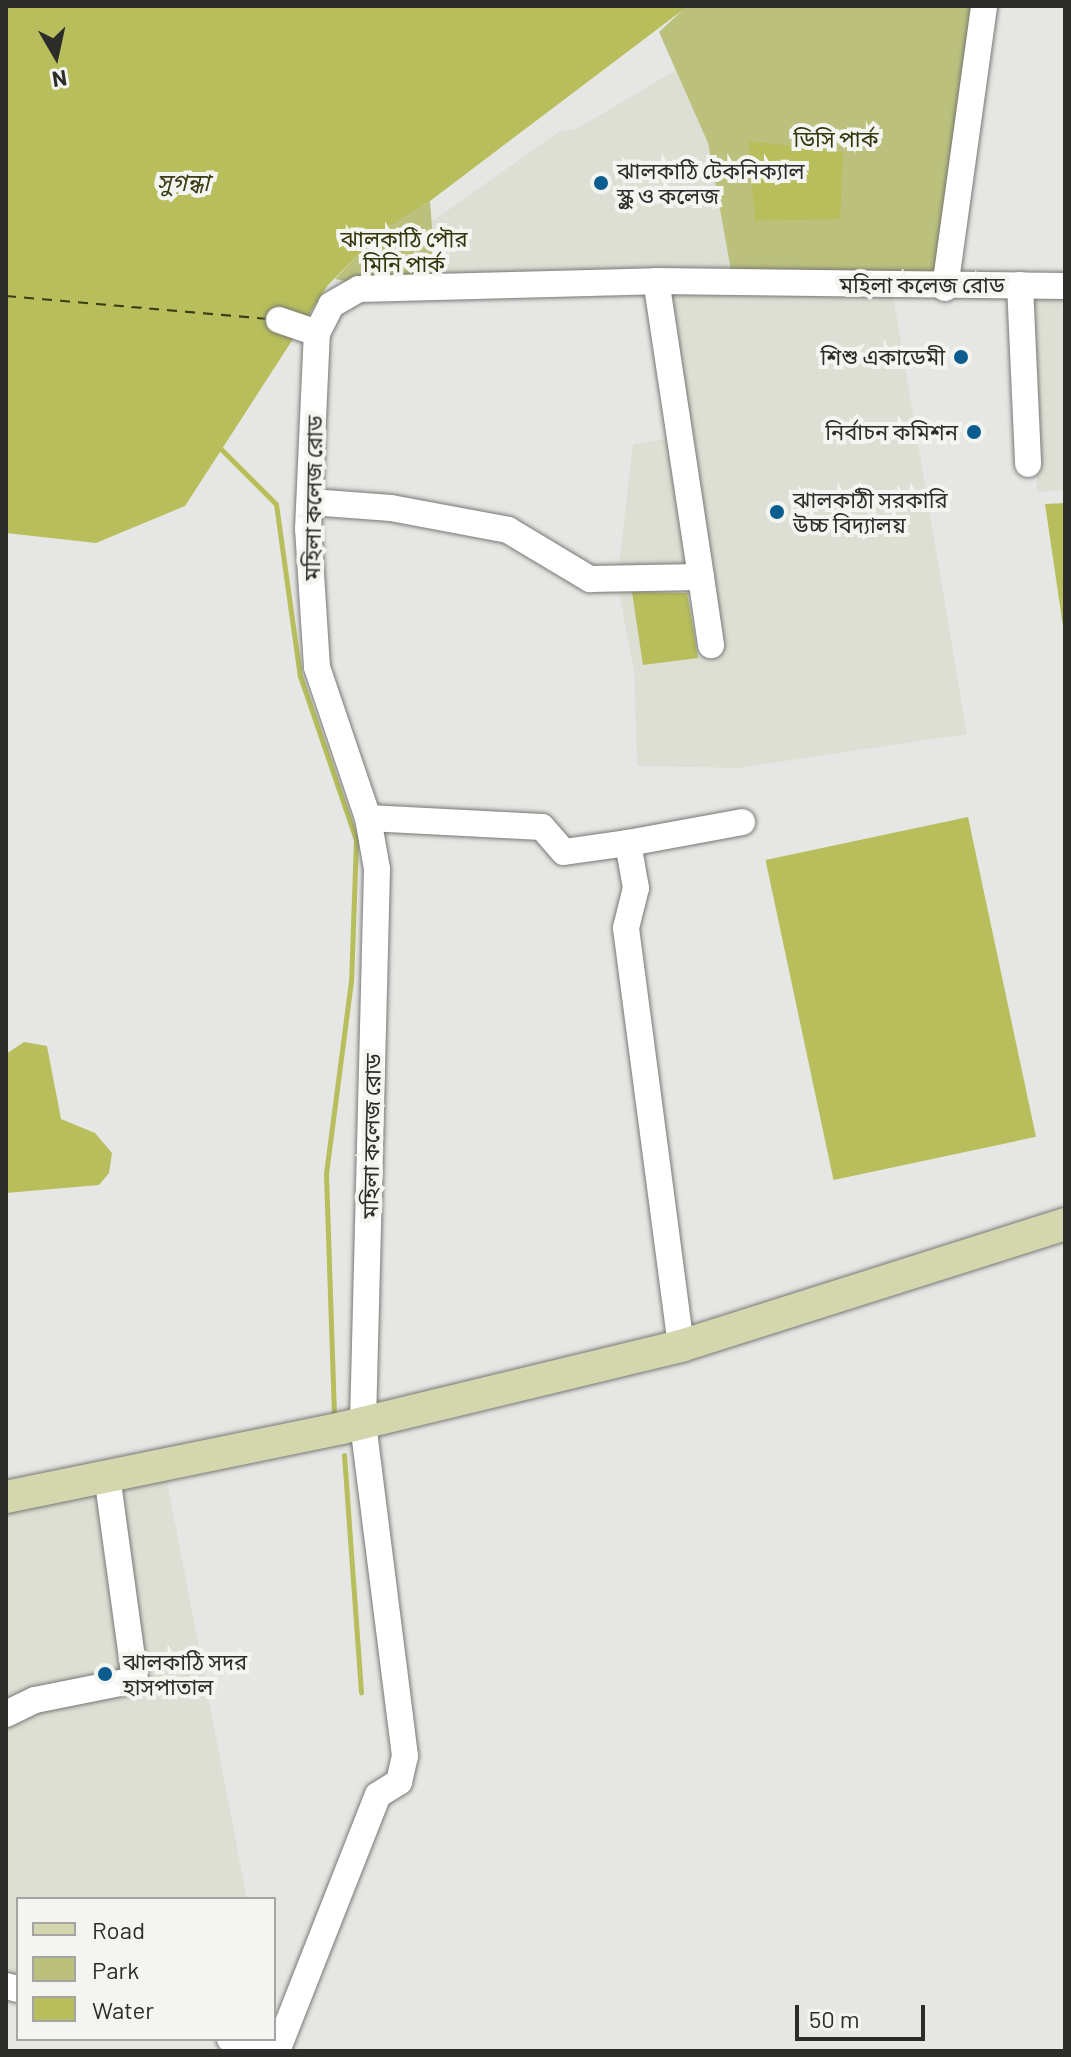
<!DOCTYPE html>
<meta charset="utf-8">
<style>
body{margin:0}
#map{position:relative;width:1071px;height:2057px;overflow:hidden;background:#e6e7e4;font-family:Barlow,"Noto Sans Bengali",sans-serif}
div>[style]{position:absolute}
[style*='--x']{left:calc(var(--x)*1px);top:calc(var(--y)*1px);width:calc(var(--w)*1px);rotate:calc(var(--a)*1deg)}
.built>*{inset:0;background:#dedfd4}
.green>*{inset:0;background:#bbc17d}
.water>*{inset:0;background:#b7be5b;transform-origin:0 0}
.stream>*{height:5px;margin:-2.5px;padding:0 2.5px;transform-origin:2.5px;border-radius:2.5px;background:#b7be5b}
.ferry>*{height:2px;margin-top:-1px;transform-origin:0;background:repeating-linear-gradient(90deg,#3b3e14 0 10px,transparent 0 18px)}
.roads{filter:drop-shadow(0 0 2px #787875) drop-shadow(0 0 2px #787875)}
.minor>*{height:26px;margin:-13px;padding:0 13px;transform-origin:13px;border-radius:13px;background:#fff}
.major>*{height:32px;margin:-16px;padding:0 16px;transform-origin:16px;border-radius:16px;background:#d4d7ad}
.dots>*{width:22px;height:22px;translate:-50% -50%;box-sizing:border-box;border:4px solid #f4f4f1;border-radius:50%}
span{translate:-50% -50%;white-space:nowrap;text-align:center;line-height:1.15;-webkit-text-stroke:8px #f4f4f1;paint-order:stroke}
.park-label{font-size:22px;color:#33360b}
.poi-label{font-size:22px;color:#2c2d2b}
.left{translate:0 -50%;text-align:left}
.right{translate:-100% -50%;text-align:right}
.street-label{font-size:22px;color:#2c2d2b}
.water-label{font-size:24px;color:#3b3e14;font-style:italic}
.frame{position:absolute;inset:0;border:8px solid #2c2d2b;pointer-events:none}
.legend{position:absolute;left:16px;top:1897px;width:260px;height:144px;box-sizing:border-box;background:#f4f4f1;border:2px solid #a4a4a2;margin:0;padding:10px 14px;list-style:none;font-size:24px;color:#2c2d2b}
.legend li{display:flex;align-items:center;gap:16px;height:40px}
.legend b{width:40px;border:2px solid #a4a4a2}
.north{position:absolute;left:16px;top:16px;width:80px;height:80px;-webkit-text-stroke:6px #f4f4f1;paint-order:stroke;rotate:171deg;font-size:22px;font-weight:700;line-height:32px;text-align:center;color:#2c2d2b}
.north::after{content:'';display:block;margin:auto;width:28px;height:36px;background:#2c2d2b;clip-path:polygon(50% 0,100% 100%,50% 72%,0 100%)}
.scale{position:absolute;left:795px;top:2005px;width:130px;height:36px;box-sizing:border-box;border:4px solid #2c2d2b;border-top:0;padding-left:10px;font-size:24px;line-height:28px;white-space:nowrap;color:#2c2d2b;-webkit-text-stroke:6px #f4f4f1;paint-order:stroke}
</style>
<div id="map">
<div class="built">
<div style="clip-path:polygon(676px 70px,708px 143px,732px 276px,436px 279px,431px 222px,560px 131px,576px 129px)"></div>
<div style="clip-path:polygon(662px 286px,893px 295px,967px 734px,738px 768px,637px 766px,634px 672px,617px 581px,633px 444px,682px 436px)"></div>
<div style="clip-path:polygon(1027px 293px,1065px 293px,1065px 490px,1037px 492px)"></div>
<div style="clip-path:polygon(164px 1465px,247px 1899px,18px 1899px,18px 1989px,6px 1986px,6px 1497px)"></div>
</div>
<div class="green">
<div style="clip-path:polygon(687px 6px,983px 6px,943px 282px,732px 276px,708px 143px,659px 32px)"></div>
<div style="clip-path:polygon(430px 201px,436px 279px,354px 283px,335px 279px,385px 227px)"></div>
</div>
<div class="water">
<div style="clip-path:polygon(6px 6px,688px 6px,430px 201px,385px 228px,328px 285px,185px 506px,96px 543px,6px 533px)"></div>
<div style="clip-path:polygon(748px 141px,843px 152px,840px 219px,755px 221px)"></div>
<div style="clip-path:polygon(1065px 503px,1065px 640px,1045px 504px)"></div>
<div style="clip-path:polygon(632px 592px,687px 593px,698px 658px,643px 665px)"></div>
<div style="left:968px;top:817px;width:327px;height:207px;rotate:78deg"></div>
<div style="clip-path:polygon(24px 1042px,47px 1046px,61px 1119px,95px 1133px,112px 1153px,109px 1173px,99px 1185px,6px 1193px,6px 1054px)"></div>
</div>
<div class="stream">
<div style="--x:220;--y:448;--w:79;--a:45"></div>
<div style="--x:276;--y:504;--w:174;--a:82.1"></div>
<div style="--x:300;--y:676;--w:173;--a:71.1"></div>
<div style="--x:356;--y:840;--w:141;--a:92"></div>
<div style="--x:351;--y:981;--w:195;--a:97.4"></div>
<div style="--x:326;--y:1174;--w:239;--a:88.1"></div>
<div style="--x:344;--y:1455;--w:238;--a:85.9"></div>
</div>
<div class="ferry">
<div style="--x:6;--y:296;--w:263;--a:5"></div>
</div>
<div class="roads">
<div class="minor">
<div style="--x:1020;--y:285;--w:179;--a:87.4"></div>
<div style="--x:945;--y:288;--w:285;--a:-82.1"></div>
<div style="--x:279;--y:320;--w:40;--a:18.9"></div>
<div style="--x:311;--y:502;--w:80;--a:4.3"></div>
<div style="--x:391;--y:508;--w:119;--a:10.6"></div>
<div style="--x:508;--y:530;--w:96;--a:30.9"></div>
<div style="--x:590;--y:579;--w:111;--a:-1"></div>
<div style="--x:701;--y:577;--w:299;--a:-98.6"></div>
<div style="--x:701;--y:577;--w:69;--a:81.6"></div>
<div style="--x:368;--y:818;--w:174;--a:3"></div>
<div style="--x:542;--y:827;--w:33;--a:49"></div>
<div style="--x:564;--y:852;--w:65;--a:-8"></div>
<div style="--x:681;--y:1346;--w:422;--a:-97.5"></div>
<div style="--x:626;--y:928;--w:41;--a:-76"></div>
<div style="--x:636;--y:888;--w:46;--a:-100.1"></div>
<div style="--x:628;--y:843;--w:116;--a:-10.4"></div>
<div style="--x:6;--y:1714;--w:32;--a:-26"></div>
<div style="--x:35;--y:1700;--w:102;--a:-11.3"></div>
<div style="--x:135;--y:1680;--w:206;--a:-97.8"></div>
<div style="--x:6;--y:1986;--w:12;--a:14"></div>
<div style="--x:230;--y:2039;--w:45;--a:15.6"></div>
<div style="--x:277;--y:2051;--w:275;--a:-68.5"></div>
<div style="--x:378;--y:1795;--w:25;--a:-32"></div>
<div style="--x:399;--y:1782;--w:27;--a:-77"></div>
<div style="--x:405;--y:1756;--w:336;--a:-97.2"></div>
<div style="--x:363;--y:1423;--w:554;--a:-88.55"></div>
<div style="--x:377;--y:869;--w:52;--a:-100"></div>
<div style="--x:368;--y:818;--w:159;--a:-108.7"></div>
<div style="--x:317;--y:667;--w:138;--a:-93.7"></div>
<div style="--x:308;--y:529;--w:196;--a:-87.4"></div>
<div style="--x:317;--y:333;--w:31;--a:-63"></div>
<div style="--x:331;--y:305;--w:32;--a:-30"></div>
<div style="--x:359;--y:289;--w:297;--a:-1.5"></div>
<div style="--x:656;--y:281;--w:409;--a:0.7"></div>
</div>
<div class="major">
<div style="--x:6;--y:1497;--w:343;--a:-11.6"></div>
<div style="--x:342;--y:1428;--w:349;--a:-13.6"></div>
<div style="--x:681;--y:1346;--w:403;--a:-17.6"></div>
</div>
</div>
<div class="dots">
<div style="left:601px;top:183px;background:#0b5d8f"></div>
<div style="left:961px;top:357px;background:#0b5d8f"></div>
<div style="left:974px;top:432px;background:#0b5d8f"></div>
<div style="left:777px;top:512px;background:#0b5d8f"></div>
<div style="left:105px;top:1674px;background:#0b5d8f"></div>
</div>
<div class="park-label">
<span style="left:836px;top:139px">ডিসি পার্ক</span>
<span style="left:404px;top:251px">ঝালকাঠি পৌর<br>মিনি পার্ক</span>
</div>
<div class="poi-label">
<span class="left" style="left:617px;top:183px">ঝালকাঠি টেকনিক্যাল<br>স্কুল ও কলেজ</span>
<span class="right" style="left:945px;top:357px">শিশু একাডেমী</span>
<span class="right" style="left:958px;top:432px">নির্বাচন কমিশন</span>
<span class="left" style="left:793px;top:512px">ঝালকাঠী সরকারি<br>উচ্চ বিদ্যালয়</span>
<span class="left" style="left:123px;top:1674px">ঝালকাঠি সদর<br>হাসপাতাল</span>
</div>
<div class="street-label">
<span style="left:922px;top:285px">মহিলা কলেজ রোড</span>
<span style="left:313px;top:498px;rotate:-89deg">মহিলা কলেজ রোড</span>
<span style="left:371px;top:1136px;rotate:-89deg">মহিলা কলেজ রোড</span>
</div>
<div class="water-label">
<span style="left:183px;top:182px">সুগন্ধা</span>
</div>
<div class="frame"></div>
<ul class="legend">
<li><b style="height:10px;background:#d4d7ad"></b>Road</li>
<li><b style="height:22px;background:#bbc17d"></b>Park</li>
<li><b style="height:22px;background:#b7be5b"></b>Water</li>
</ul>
<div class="north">N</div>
<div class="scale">50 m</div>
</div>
